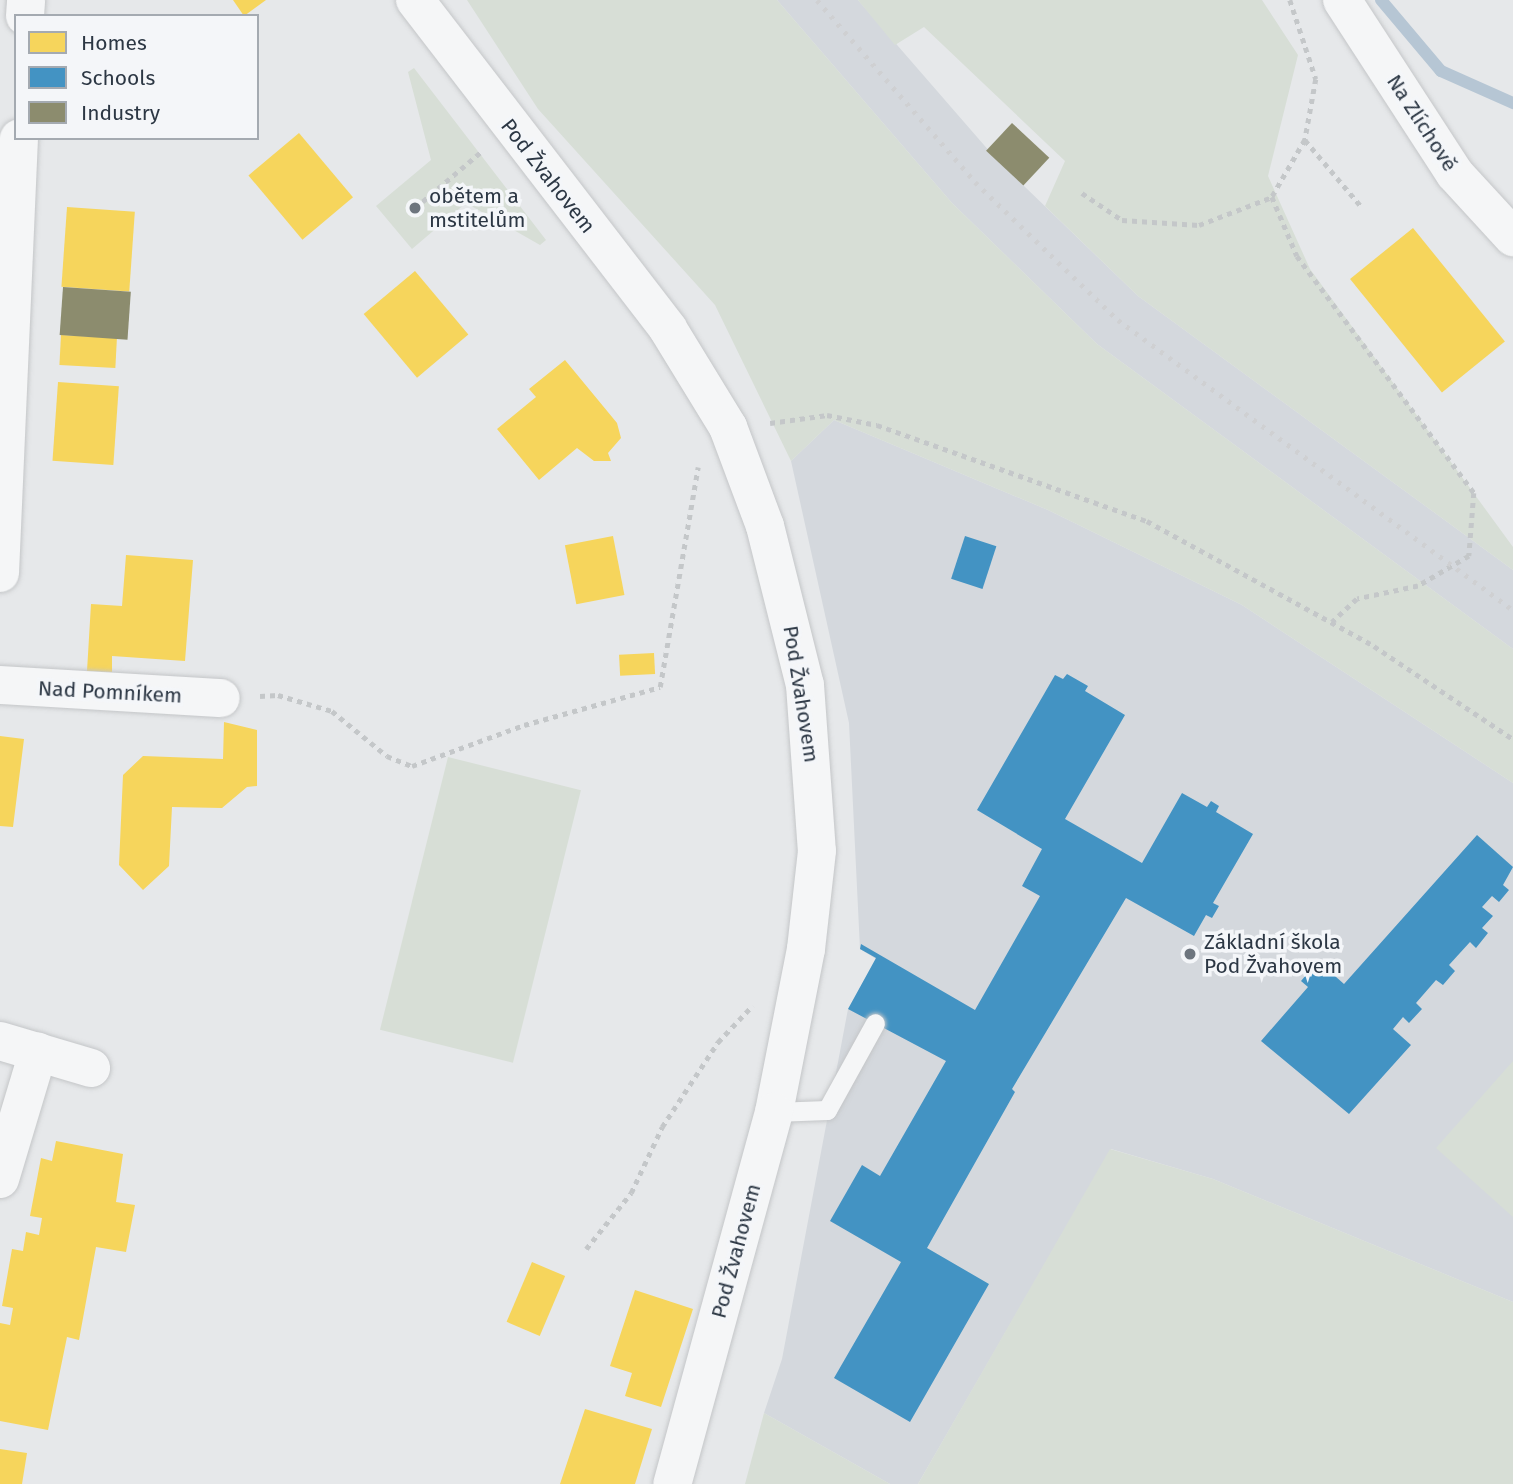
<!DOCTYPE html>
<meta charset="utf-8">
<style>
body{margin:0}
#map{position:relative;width:1513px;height:1484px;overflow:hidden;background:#e6e8ea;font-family:"Fira Sans",sans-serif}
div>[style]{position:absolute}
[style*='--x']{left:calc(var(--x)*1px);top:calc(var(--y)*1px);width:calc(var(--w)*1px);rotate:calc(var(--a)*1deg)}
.built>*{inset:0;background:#d4d8dd}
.green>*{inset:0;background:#d7ded6;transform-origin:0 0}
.homes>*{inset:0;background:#f6d55c;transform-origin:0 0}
.schools>*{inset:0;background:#4393c3;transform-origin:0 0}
.industry>*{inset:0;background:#8c8c6e;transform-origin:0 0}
.stream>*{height:12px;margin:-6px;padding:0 6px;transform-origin:6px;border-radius:6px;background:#b6c6d4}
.path>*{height:4.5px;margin-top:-2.25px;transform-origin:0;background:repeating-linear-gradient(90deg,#c4c7c9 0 5px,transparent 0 10px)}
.roads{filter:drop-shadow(0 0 2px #c4c6c8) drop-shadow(0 0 2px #c4c6c8)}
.service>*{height:19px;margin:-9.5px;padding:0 9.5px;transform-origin:9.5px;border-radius:9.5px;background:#f5f6f7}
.minor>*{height:38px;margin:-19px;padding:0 19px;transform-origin:19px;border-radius:19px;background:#f5f6f7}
.rail>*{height:5px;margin-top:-2.5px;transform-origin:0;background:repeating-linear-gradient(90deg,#cfd0d2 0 3.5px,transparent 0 10.5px)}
.dots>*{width:19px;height:19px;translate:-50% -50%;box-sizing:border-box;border:4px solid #f4f6f9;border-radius:50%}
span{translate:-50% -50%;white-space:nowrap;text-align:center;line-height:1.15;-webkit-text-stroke:7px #f4f6f9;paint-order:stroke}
.street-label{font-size:21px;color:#2c3744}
.poi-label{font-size:21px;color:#2c3744}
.left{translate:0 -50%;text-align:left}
.legend{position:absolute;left:14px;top:14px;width:245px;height:126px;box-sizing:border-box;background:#f4f6f9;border:2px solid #a4aab1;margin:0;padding:9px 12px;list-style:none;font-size:21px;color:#2c3744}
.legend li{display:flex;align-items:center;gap:14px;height:35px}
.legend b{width:35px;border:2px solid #a4aab1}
</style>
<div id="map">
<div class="built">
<div style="clip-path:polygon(777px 0,858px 0,997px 160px,1138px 296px,1513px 570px,1513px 649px,1097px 344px,952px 203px)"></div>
<div style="clip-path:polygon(834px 420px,1048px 510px,1242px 605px,1513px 783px,1513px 1302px,1213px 1179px,1111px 1149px,918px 1484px,890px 1484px,764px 1413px,782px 1359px,848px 1009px,876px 959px,860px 949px,849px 723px,791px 461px)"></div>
</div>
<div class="green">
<div style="clip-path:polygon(467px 0,777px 0,952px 203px,1097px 344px,1513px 649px,1513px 783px,1242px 605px,1048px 510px,834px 420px,791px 461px,715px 305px,538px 109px)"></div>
<div style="clip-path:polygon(858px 0,1262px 0,1298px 55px,1268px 176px,1310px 269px,1513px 547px,1513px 570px,1138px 296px,1045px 206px,1065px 161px,924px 27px,895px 45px)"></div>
<div style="clip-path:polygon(414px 68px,546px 240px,540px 245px,466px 203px,412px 249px,376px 206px,431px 160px,408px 72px)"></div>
<div style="left:448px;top:757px;width:137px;height:281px;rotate:14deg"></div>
<div style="clip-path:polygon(1513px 1061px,1513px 1217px,1436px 1148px)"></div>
<div style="clip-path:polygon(1110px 1149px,1213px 1179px,1513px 1302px,1513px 1484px,918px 1484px)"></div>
<div style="clip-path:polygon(764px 1413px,890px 1484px,745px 1484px)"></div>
</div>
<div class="homes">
<div style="clip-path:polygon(233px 0,266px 0,244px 16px)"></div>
<div style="left:299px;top:133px;width:84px;height:66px;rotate:50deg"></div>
<div style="left:67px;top:207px;width:68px;height:80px;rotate:4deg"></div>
<div style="left:1413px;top:228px;width:146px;height:81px;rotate:51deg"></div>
<div style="left:415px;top:271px;width:83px;height:67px;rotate:50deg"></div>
<div style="left:61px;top:335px;width:56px;height:30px;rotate:3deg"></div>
<div style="clip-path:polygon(565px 360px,617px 423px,621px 438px,608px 453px,611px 461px,594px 461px,577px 448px,539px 480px,497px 429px,536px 397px,529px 389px)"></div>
<div style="left:58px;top:382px;width:61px;height:79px;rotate:4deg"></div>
<div style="left:613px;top:536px;width:60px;height:49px;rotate:79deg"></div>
<div style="clip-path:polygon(126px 555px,193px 560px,185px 661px,112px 656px,112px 672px,87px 671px,91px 604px,122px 606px)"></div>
<div style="left:654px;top:653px;width:21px;height:35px;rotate:87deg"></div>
<div style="clip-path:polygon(224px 722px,257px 730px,257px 786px,247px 787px,222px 808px,172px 807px,169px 866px,143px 890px,119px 865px,123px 775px,143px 756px,223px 759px)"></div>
<div style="clip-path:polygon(0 736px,24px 739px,13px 827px,0 826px)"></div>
<div style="clip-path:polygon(56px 1141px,123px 1154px,116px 1202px,135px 1205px,126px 1252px,96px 1247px,79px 1340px,67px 1337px,48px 1430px,0 1421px,0 1323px,10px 1325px,13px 1308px,2px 1306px,12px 1249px,23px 1251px,26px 1232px,39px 1235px,42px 1218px,30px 1216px,41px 1158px,52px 1161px)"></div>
<div style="left:532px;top:1262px;width:36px;height:65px;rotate:23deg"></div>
<div style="clip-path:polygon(635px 1290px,693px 1309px,661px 1407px,625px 1396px,632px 1373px,610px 1366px)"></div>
<div style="clip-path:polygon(585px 1409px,652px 1429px,635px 1484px,560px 1484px)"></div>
<div style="clip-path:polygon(0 1449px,27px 1453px,22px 1484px,0 1484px)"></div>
</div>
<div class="schools">
<div style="left:965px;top:536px;width:33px;height:45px;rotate:18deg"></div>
<div style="clip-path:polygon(1067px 674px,1088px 686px,1085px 691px,1125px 715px,1065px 819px,1142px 863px,1182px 793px,1207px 807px,1211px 801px,1219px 806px,1216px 812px,1253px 834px,1213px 903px,1219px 906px,1212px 918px,1206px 915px,1194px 936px,1126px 898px,1012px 1089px,1015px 1092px,927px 1248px,989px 1284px,910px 1422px,834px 1378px,901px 1262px,830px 1221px,862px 1165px,880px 1176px,946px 1061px,848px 1009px,876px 958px,860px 949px,861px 944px,975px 1010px,1040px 896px,1022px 886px,1042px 849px,977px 810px,1055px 675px,1063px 679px)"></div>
<div style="clip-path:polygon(1477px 835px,1513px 867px,1503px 885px,1509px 890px,1499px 902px,1492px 896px,1482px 907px,1493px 916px,1482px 928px,1488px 933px,1476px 948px,1470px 942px,1449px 965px,1455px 971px,1443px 985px,1436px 980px,1416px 1003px,1422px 1009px,1409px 1023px,1403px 1017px,1393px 1029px,1411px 1045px,1349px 1114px,1261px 1041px,1308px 987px,1301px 981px,1318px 961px,1344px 984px)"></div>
</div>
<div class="industry">
<div style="left:1012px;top:123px;width:51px;height:38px;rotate:43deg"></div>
<div style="left:63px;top:287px;width:68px;height:48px;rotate:4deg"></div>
</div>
<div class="stream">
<div style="--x:1381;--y:0;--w:93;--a:49.8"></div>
<div style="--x:1441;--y:71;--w:79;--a:24"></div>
</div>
<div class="path">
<div style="--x:1290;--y:0;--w:83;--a:71.8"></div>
<div style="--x:1316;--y:79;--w:62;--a:100.2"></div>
<div style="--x:1305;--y:140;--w:87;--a:49.7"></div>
<div style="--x:1305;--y:140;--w:66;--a:120.1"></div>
<div style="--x:1272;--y:197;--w:64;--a:67"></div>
<div style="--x:1297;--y:256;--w:296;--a:53.2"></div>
<div style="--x:1474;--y:493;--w:63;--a:94.5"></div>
<div style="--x:1469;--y:556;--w:59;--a:149.5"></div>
<div style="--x:1418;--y:586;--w:62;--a:168"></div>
<div style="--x:1357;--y:599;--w:34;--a:137"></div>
<div style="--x:1082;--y:193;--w:48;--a:34"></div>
<div style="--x:1122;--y:220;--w:77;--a:3.7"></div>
<div style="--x:1199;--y:225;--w:78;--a:-21"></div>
<div style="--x:415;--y:208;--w:88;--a:-40.4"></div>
<div style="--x:770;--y:423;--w:58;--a:-8"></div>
<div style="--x:827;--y:415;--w:51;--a:11.3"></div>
<div style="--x:877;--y:425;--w:287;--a:19.6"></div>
<div style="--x:1147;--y:521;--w:259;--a:28.8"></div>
<div style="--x:1374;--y:646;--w:167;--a:33.8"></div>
<div style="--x:260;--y:696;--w:18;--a:-3"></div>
<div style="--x:278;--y:695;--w:56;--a:16.5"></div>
<div style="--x:332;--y:711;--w:71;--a:39.3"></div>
<div style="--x:387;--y:756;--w:27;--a:22"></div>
<div style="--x:412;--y:766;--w:119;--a:-20.1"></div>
<div style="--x:524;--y:725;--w:141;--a:-15.6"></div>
<div style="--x:660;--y:687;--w:223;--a:-80.2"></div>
<div style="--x:586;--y:1249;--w:72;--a:-51.2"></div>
<div style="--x:631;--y:1193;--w:73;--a:-64.8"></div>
<div style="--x:662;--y:1127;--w:102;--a:-56.6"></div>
<div style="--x:718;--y:1042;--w:50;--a:-46.6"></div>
</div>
<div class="roads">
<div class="service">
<div style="--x:774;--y:1112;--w:53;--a:-2.2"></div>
<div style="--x:827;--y:1110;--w:99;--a:-61.1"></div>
</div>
<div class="minor">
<div style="--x:415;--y:0;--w:415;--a:52.4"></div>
<div style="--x:668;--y:329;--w:115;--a:58.5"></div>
<div style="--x:728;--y:427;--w:106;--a:69.5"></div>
<div style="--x:765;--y:526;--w:164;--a:75.9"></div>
<div style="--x:805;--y:685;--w:166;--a:85.9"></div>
<div style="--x:817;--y:851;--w:99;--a:96.4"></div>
<div style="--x:806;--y:949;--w:166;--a:101.1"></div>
<div style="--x:774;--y:1112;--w:386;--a:105.3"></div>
<div style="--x:1342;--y:0;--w:207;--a:57"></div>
<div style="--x:1455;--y:174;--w:86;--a:47.4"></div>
<div style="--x:25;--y:16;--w:16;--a:-86"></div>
<div style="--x:0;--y:573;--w:435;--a:-87.5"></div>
<div style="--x:0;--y:685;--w:221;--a:3.4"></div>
<div style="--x:0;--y:1041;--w:95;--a:16.5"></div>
<div style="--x:0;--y:1179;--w:133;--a:-73.3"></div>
</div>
</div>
<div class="rail">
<div style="--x:817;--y:0;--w:241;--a:49"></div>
<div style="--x:975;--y:182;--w:199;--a:44"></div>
<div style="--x:1118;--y:320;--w:490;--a:36.3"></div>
</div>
<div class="dots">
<div style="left:415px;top:208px;background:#6d757e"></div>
<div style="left:1190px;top:954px;background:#6d757e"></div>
</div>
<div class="street-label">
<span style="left:1422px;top:123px;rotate:57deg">Na Zlíchově</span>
<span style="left:548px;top:176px;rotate:52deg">Pod Žvahovem</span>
<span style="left:110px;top:692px;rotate:3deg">Nad Pomníkem</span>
<span style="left:801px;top:694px;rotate:81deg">Pod Žvahovem</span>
<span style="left:736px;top:1251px;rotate:-75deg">Pod Žvahovem</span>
</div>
<div class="poi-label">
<span class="left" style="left:429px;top:208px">obětem a<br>mstitelům</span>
<span class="left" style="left:1204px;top:954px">Základní škola<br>Pod Žvahovem</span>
</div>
<ul class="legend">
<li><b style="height:19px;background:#f6d55c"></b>Homes</li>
<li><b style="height:19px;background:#4393c3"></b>Schools</li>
<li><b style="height:19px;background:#8c8c6e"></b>Industry</li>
</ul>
</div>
